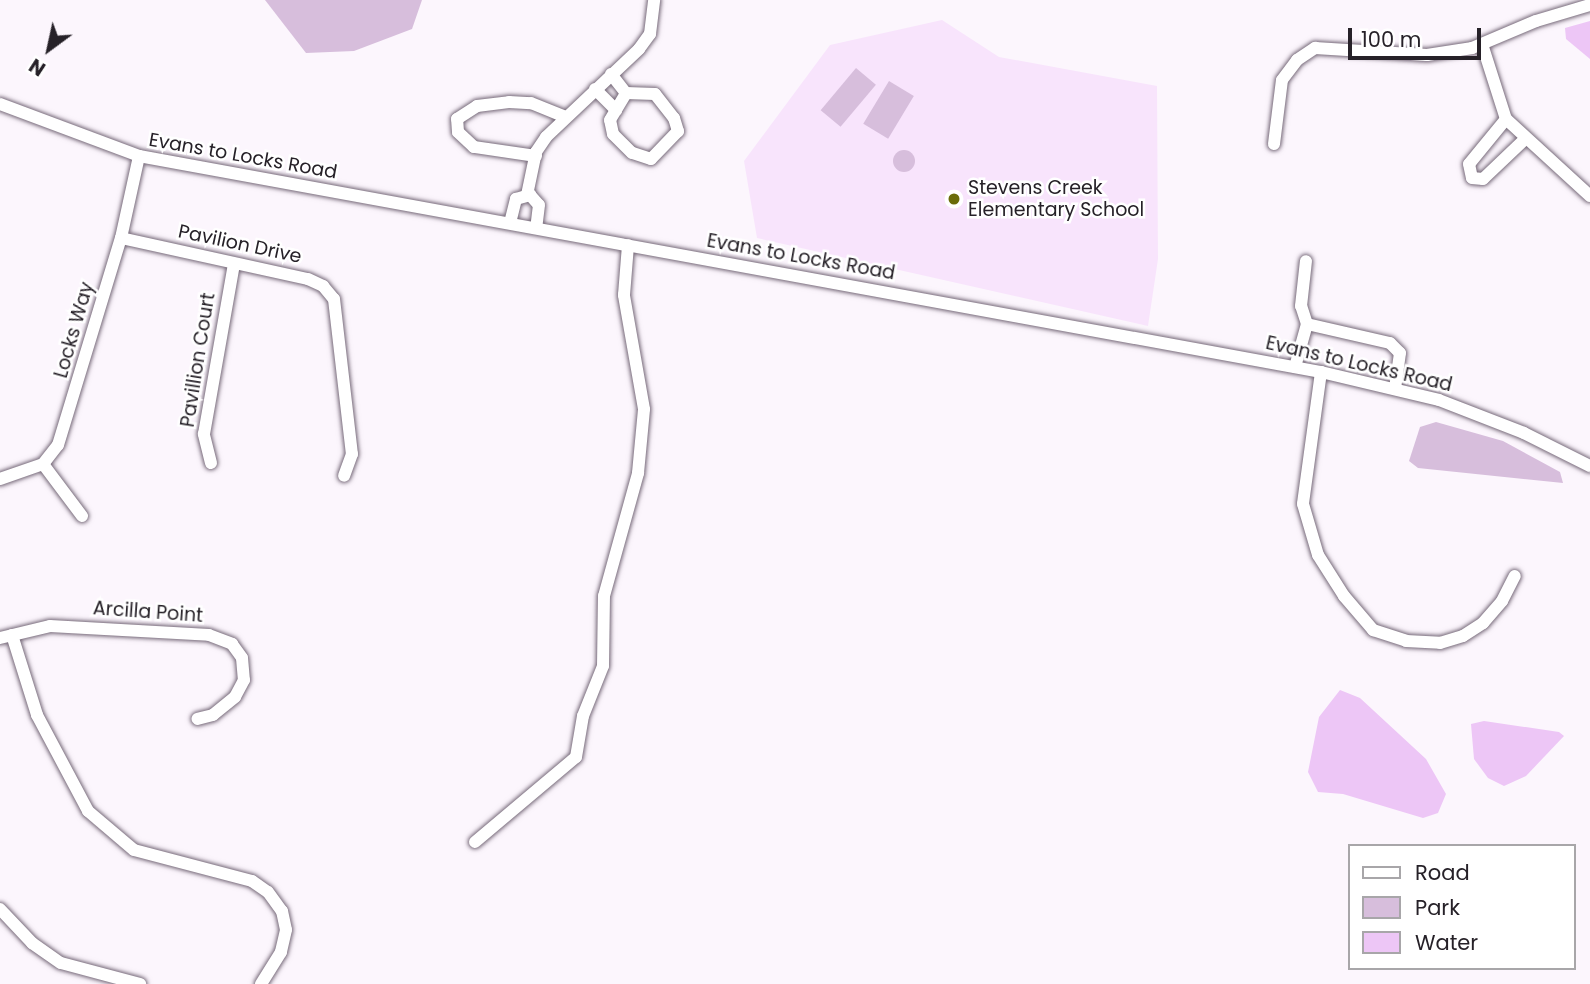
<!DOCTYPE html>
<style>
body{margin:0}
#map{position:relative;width:1590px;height:984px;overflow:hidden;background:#fcf6fd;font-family:Poppins,sans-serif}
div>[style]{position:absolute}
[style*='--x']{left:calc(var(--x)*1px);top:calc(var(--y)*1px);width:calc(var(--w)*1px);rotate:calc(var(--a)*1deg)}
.built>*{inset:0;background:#f8e4fc}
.green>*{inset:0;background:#d7bedc;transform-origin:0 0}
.round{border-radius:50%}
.water>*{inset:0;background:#edc6f6}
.roads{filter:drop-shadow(0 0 2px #776a7a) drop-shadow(0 0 2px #776a7a)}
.minor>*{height:12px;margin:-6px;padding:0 6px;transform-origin:6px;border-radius:6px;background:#fff}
.dots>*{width:19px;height:19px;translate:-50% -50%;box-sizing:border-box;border:4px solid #fff;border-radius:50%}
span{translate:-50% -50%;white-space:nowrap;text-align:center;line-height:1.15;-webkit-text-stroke:5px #fff;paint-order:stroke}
.street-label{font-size:19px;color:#262128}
.poi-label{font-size:19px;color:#262128}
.left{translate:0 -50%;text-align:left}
.legend{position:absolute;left:1348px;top:844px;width:228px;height:126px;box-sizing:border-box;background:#fff;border:2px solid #a8a6a9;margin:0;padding:9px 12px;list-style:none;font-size:21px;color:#262128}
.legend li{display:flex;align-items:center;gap:14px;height:35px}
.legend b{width:35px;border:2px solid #a8a6a9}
.north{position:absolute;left:14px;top:14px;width:70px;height:70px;-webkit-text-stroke:5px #fff;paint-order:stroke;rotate:213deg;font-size:19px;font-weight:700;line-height:28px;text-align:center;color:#262128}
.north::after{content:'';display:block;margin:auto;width:24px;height:32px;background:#262128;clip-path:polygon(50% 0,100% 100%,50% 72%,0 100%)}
.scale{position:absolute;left:1348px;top:28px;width:133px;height:32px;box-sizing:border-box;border:4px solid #262128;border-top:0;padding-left:9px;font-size:21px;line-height:24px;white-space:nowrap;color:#262128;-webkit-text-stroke:5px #fff;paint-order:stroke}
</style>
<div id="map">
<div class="built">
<div style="clip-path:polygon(942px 20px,999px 57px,1157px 86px,1158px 259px,1148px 326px,757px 238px,744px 161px,830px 45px)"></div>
</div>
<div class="green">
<div style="clip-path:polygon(265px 0,422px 0,412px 29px,354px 51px,306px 53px)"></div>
<div style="left:856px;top:68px;width:26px;height:55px;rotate:40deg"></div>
<div style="left:889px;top:81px;width:29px;height:50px;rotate:31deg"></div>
<div class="round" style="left:893px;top:150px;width:22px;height:22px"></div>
<div style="clip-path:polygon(1436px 422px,1503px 441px,1560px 472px,1563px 483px,1418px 468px,1409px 461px,1420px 427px)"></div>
</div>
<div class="water">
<div style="clip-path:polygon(1590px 21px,1590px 59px,1566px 39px,1565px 28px)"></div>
<div style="clip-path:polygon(1340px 690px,1360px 698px,1426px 759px,1446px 794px,1438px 813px,1423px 818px,1343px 794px,1318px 792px,1308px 772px,1319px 717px)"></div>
<div style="clip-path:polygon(1484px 721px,1559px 732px,1564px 736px,1526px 776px,1504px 786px,1488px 778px,1474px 759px,1471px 724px)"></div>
</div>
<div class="roads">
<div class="minor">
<div style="--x:1482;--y:44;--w:79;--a:72.3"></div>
<div style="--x:1506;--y:119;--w:114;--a:42.5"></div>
<div style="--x:611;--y:74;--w:24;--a:52"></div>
<div style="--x:626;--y:93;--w:29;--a:2"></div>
<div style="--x:655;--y:94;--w:31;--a:52"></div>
<div style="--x:674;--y:118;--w:14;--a:73"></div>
<div style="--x:678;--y:131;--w:39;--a:134"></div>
<div style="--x:651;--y:159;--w:20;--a:-162"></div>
<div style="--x:632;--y:153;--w:27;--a:-135"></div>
<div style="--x:613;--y:134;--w:14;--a:-102"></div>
<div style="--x:610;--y:120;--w:31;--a:-59"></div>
<div style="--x:595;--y:89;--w:30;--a:45"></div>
<div style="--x:0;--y:104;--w:148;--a:20.5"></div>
<div style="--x:139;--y:156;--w:1202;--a:10.36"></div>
<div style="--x:1321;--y:372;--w:121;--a:13.3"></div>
<div style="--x:1439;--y:400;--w:91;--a:21.2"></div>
<div style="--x:1524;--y:433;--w:74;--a:26.6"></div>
<div style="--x:1506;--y:119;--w:58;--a:129.4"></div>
<div style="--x:1469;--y:164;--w:14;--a:78"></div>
<div style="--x:1472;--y:178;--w:11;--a:5"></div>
<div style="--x:1483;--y:179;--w:59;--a:-43.6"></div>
<div style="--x:1274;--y:144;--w:64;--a:-82.9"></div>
<div style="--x:1282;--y:80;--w:25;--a:-53"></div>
<div style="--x:1297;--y:60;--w:22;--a:-34"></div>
<div style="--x:1315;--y:48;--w:112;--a:3.6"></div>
<div style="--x:1427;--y:55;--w:46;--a:-8.8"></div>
<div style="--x:1472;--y:48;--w:69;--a:-22.9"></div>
<div style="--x:1536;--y:21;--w:56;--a:-16.5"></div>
<div style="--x:536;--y:156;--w:63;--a:-171.7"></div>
<div style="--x:474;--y:147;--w:22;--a:-137"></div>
<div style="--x:458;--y:132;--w:13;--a:-94"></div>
<div style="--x:457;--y:119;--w:24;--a:-33"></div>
<div style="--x:477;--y:106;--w:32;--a:-7"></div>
<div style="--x:509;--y:102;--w:22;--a:3"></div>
<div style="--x:531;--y:103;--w:35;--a:22"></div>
<div style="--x:527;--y:195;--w:44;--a:-78.2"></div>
<div style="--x:536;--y:152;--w:18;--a:-56"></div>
<div style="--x:546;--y:137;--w:128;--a:-43.4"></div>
<div style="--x:639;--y:49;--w:19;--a:-54"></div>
<div style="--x:650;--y:34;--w:34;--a:-83"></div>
<div style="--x:510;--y:223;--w:25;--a:-76"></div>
<div style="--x:516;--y:199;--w:15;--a:-16"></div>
<div style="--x:530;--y:195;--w:13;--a:48"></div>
<div style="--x:539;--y:205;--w:23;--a:97"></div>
<div style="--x:121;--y:238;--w:191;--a:12.4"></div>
<div style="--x:308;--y:279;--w:17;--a:25"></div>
<div style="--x:323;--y:286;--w:17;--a:50"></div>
<div style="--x:334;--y:299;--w:156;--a:83.4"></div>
<div style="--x:352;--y:454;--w:23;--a:110"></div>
<div style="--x:1307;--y:324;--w:85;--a:12.9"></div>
<div style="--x:1390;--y:343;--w:14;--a:45"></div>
<div style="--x:1400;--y:353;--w:36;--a:98"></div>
<div style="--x:1295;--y:367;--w:45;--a:-74.4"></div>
<div style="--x:1307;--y:324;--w:19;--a:-108"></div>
<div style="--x:1301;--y:306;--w:45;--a:-83.7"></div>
<div style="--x:1321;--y:372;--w:133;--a:97.8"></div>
<div style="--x:1303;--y:504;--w:53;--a:73.6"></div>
<div style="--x:1318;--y:555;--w:49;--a:57.6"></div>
<div style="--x:1344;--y:596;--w:45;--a:49.5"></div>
<div style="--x:1373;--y:630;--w:35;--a:18"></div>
<div style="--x:1406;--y:641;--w:34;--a:3"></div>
<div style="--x:1440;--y:643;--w:24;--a:-17"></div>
<div style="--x:1463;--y:636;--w:24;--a:-33"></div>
<div style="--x:1483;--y:623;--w:29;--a:-49"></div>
<div style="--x:1502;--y:601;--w:28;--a:-63"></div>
<div style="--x:211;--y:463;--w:30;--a:-104"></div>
<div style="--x:204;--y:434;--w:173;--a:-80"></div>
<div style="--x:43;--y:464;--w:65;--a:53.1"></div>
<div style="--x:0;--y:479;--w:46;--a:-19.2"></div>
<div style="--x:43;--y:464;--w:24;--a:-52"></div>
<div style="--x:58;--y:445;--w:216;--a:-73.1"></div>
<div style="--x:121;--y:238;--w:84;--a:-77.6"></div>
<div style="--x:12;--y:635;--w:84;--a:72.6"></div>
<div style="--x:37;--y:715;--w:109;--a:62"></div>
<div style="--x:88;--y:811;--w:60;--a:40.3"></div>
<div style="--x:134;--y:850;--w:122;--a:14.7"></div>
<div style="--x:252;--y:881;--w:19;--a:35"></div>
<div style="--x:268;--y:892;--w:24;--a:54"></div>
<div style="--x:282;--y:911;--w:19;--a:78"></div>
<div style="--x:286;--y:930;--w:23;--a:103"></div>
<div style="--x:281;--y:952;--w:38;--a:122"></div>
<div style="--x:0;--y:638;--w:51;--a:-13.5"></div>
<div style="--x:50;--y:626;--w:159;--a:3.2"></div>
<div style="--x:209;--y:635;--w:25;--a:21"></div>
<div style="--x:232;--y:644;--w:17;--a:54"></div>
<div style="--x:242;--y:658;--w:22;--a:85"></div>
<div style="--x:244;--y:680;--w:19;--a:118"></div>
<div style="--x:235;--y:697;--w:28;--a:141"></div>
<div style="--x:213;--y:715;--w:16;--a:166"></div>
<div style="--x:475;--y:842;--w:132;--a:-40.1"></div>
<div style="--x:576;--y:757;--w:42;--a:-80.3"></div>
<div style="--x:583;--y:716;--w:54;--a:-68.2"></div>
<div style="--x:603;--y:666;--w:70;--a:-89.2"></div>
<div style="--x:604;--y:596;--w:128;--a:-74.5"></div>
<div style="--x:638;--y:473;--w:64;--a:-84.6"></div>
<div style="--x:644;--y:409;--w:116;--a:-100"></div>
<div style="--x:624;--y:295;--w:50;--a:-85.4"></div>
<div style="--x:0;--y:909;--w:47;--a:46.7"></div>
<div style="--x:32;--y:943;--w:35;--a:35"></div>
<div style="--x:61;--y:963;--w:82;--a:14.9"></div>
</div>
</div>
<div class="dots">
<div style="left:954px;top:199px;background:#6a6b09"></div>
</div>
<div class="street-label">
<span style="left:243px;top:156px;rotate:10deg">Evans to Locks Road</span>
<span style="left:240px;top:244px;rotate:12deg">Pavilion Drive</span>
<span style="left:801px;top:257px;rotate:10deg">Evans to Locks Road</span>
<span style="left:74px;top:330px;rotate:-74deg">Locks Way</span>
<span style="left:198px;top:360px;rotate:-81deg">Pavillion Court</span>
<span style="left:1359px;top:364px;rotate:13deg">Evans to Locks Road</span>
<span style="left:148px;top:612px;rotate:4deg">Arcilla Point</span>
</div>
<div class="poi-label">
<span class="left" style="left:968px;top:199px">Stevens Creek<br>Elementary School</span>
</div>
<ul class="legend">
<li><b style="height:9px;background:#fff"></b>Road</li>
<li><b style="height:19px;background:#d7bedc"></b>Park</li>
<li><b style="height:19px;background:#edc6f6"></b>Water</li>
</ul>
<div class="north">N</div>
<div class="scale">100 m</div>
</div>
